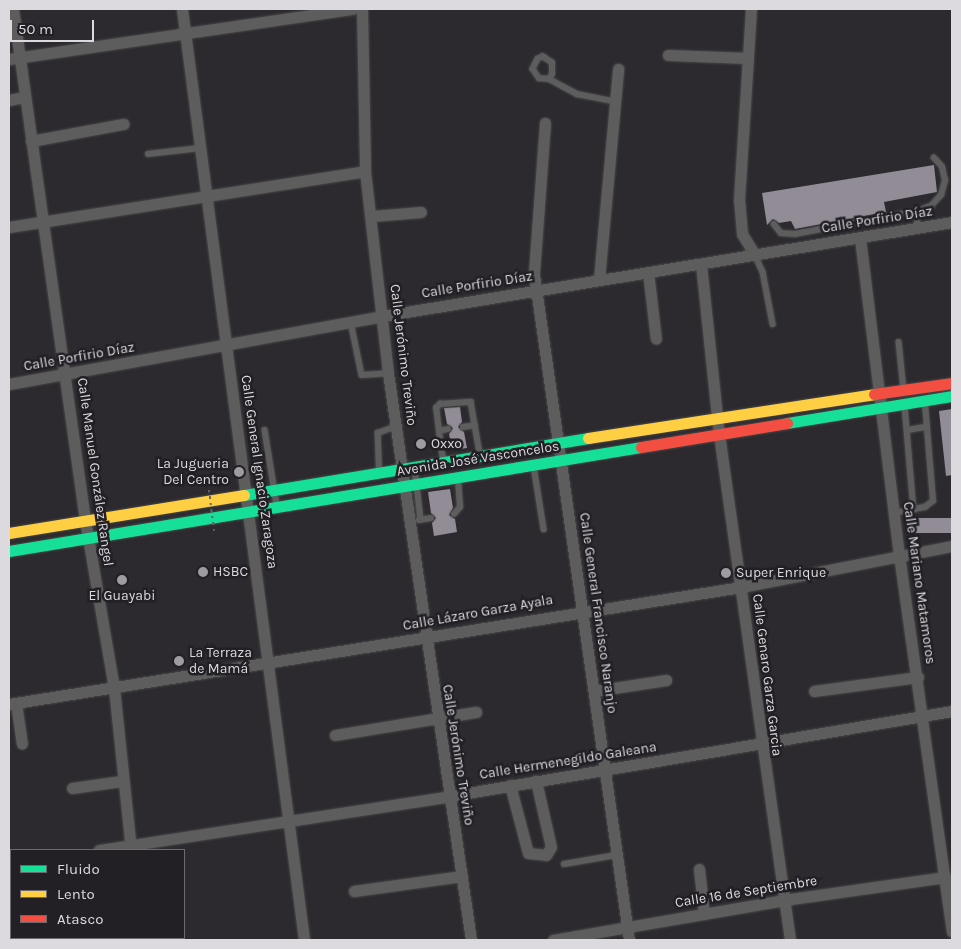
<!DOCTYPE html>
<meta charset="utf-8">
<style>
body{margin:0}
#map{position:relative;width:961px;height:949px;overflow:hidden;background:#2c2a2e;font-family:Karla,sans-serif}
div>[style]{position:absolute}
[style*='--x']{left:calc(var(--x)*1px);top:calc(var(--y)*1px);width:calc(var(--w)*1px);rotate:calc(var(--a)*1deg)}
.built>*{inset:0;background:#35303a}
.building>*{inset:0;background:#918c96;transform-origin:0 0}
.roads{filter:drop-shadow(0 0 1px #484749) drop-shadow(0 0 1px #484749)}
.lane>*{height:5.5px;margin:-2.75px;padding:0 2.75px;transform-origin:2.75px;border-radius:2.75px;background:#5d5d5d}
.street>*{height:11px;margin:-5.5px;padding:0 5.5px;transform-origin:5.5px;border-radius:5.5px;background:#5d5d5d}
.fast>*{height:11px;margin:-5.5px;padding:0 5.5px;transform-origin:5.5px;border-radius:5.5px;background:#16e098}
.slow>*{height:11px;margin:-5.5px;padding:0 5.5px;transform-origin:5.5px;border-radius:5.5px;background:#ffcf43}
.jam>*{height:11px;margin:-5.5px;padding:0 5.5px;transform-origin:5.5px;border-radius:5.5px;background:#f24e42}
.path-bridge>*{height:2px;margin-top:-1px;transform-origin:0;background:repeating-linear-gradient(90deg,#646464 0 2.5px,transparent 0 6.5px)}
.dots>*{width:14px;height:14px;translate:-50% -50%;box-sizing:border-box;border:2px solid #221f25;border-radius:50%}
span{translate:-50% -50%;white-space:nowrap;text-align:center;line-height:1.15;-webkit-text-stroke:5px #221f25;paint-order:stroke}
.street-label{font-size:14px;color:#dcdade}
.poi-label{font-size:14px;color:#dcdade}
.left{translate:0 -50%;text-align:left}
.right{translate:-100% -50%;text-align:right}
.frame{position:absolute;inset:0;border:10px solid #dcdade;pointer-events:none}
.legend{position:absolute;left:10px;top:849px;width:175px;height:90px;box-sizing:border-box;background:#221f25;border:1px solid #6c6a6f;margin:0;padding:6px 9px;list-style:none;font-size:15px;color:#dcdade}
.legend li{display:flex;align-items:center;gap:10px;height:25px}
.legend b{width:25px;border:1px solid #6c6a6f}
.scale{position:absolute;left:10px;top:20px;width:84px;height:22px;box-sizing:border-box;border:2px solid #dcdade;border-top:0;padding-left:6px;font-size:15px;line-height:18px;white-space:nowrap;color:#dcdade;-webkit-text-stroke:4px #221f25;paint-order:stroke}
</style>
<div id="map">
<div class="built">
<div style="clip-path:polygon(9px 873px,11px 873px,11px 938px,131px 940px,9px 940px)"></div>
</div>
<div class="building">
<div style="clip-path:polygon(934px 165px,937px 192px,884px 202px,886px 212px,795px 229px,791px 221px,779px 223px,773px 219px,767px 225px,762px 193px)"></div>
<div style="clip-path:polygon(460px 407px,462px 422px,458px 427px,464px 432px,467px 448px,452px 450px,449px 434px,453px 428px,447px 424px,444px 408px)"></div>
<div style="clip-path:polygon(952px 409px,952px 475px,946px 476px,939px 411px)"></div>
<div style="clip-path:polygon(450px 489px,453px 508px,449px 515px,455px 519px,457px 532px,434px 536px,432px 523px,436px 518px,431px 513px,428px 492px)"></div>
<div style="left:952px;top:518px;width:15px;height:39px;rotate:90deg"></div>
</div>
<div class="roads">
<div class="lane">
<div style="--x:549;--y:79;--w:6;--a:-59"></div>
<div style="--x:552;--y:74;--w:11;--a:-90"></div>
<div style="--x:552;--y:63;--w:11;--a:-146"></div>
<div style="--x:543;--y:57;--w:5;--a:158"></div>
<div style="--x:538;--y:59;--w:11;--a:117"></div>
<div style="--x:533;--y:69;--w:11;--a:56"></div>
<div style="--x:539;--y:78;--w:10;--a:6"></div>
<div style="--x:549;--y:79;--w:32;--a:28"></div>
<div style="--x:577;--y:94;--w:38;--a:11"></div>
<div style="--x:148;--y:154;--w:52;--a:-6.6"></div>
<div style="--x:917;--y:211;--w:18;--a:87"></div>
<div style="--x:774;--y:224;--w:11;--a:52"></div>
<div style="--x:781;--y:233;--w:14;--a:4"></div>
<div style="--x:795;--y:234;--w:124;--a:-10.7"></div>
<div style="--x:917;--y:211;--w:15;--a:-20"></div>
<div style="--x:931;--y:206;--w:15;--a:-48"></div>
<div style="--x:941;--y:195;--w:15;--a:-74"></div>
<div style="--x:945;--y:181;--w:14;--a:-102"></div>
<div style="--x:942;--y:167;--w:12;--a:-132"></div>
<div style="--x:755;--y:255;--w:19;--a:65"></div>
<div style="--x:763;--y:272;--w:53;--a:79.1"></div>
<div style="--x:351;--y:322;--w:54;--a:78.3"></div>
<div style="--x:362;--y:375;--w:26;--a:-4"></div>
<div style="--x:899;--y:342;--w:48;--a:84.1"></div>
<div style="--x:905;--y:406;--w:104;--a:85.1"></div>
<div style="--x:463;--y:427;--w:12;--a:-9"></div>
<div style="--x:475;--y:425;--w:29;--a:80"></div>
<div style="--x:265;--y:430;--w:76;--a:80.9"></div>
<div style="--x:907;--y:430;--w:20;--a:-9"></div>
<div style="--x:439;--y:431;--w:23;--a:-97"></div>
<div style="--x:436;--y:408;--w:6;--a:-45"></div>
<div style="--x:440;--y:404;--w:31;--a:-4"></div>
<div style="--x:471;--y:402;--w:23;--a:80"></div>
<div style="--x:443;--y:460;--w:29;--a:-98"></div>
<div style="--x:439;--y:431;--w:9;--a:-13"></div>
<div style="--x:534;--y:466;--w:64;--a:81"></div>
<div style="--x:415;--y:468;--w:52;--a:83.4"></div>
<div style="--x:379;--y:471;--w:38;--a:-92"></div>
<div style="--x:378;--y:433;--w:19;--a:-21"></div>
<div style="--x:894;--y:513;--w:32;--a:-11"></div>
<div style="--x:925;--y:507;--w:10;--a:-37"></div>
<div style="--x:933;--y:501;--w:98;--a:-94.7"></div>
<div style="--x:454;--y:514;--w:9;--a:-49"></div>
<div style="--x:460;--y:507;--w:28;--a:-94"></div>
<div style="--x:419;--y:520;--w:12;--a:-9"></div>
<div style="--x:564;--y:864;--w:53;--a:-9.8"></div>
</div>
<div class="street">
<div style="--x:13;--y:9;--w:516;--a:81.98"></div>
<div style="--x:85;--y:520;--w:170;--a:80.2"></div>
<div style="--x:114;--y:688;--w:163;--a:84"></div>
<div style="--x:182;--y:9;--w:939;--a:82.53"></div>
<div style="--x:362;--y:9;--w:162;--a:88.9"></div>
<div style="--x:365;--y:171;--w:203;--a:83.5"></div>
<div style="--x:388;--y:373;--w:573;--a:81.67"></div>
<div style="--x:751;--y:9;--w:190;--a:93.6"></div>
<div style="--x:739;--y:199;--w:35;--a:85"></div>
<div style="--x:742;--y:234;--w:25;--a:58"></div>
<div style="--x:668;--y:55;--w:80;--a:2.1"></div>
<div style="--x:9;--y:59;--w:347;--a:-8.3"></div>
<div style="--x:9;--y:100;--w:16;--a:-11"></div>
<div style="--x:545;--y:123;--w:151;--a:94.2"></div>
<div style="--x:534;--y:274;--w:673;--a:81.88"></div>
<div style="--x:31;--y:141;--w:94;--a:-10.5"></div>
<div style="--x:372;--y:216;--w:49;--a:-4.7"></div>
<div style="--x:9;--y:227;--w:360;--a:-8.9"></div>
<div style="--x:860;--y:238;--w:319;--a:83"></div>
<div style="--x:899;--y:555;--w:380;--a:82"></div>
<div style="--x:701;--y:264;--w:171;--a:84"></div>
<div style="--x:719;--y:434;--w:511;--a:82.01"></div>
<div style="--x:648;--y:272;--w:67;--a:83.2"></div>
<div style="--x:599;--y:279;--w:211;--a:-84.8"></div>
<div style="--x:9;--y:384;--w:379;--a:-10.3"></div>
<div style="--x:382;--y:316;--w:578;--a:-9.36"></div>
<div style="--x:594;--y:691;--w:73;--a:-8.7"></div>
<div style="--x:814;--y:691;--w:105;--a:-7.7"></div>
<div style="--x:16;--y:703;--w:41;--a:81.7"></div>
<div style="--x:9;--y:704;--w:741;--a:-9.08"></div>
<div style="--x:741;--y:587;--w:215;--a:-11"></div>
<div style="--x:335;--y:735;--w:143;--a:-9.3"></div>
<div style="--x:510;--y:785;--w:70;--a:75.2"></div>
<div style="--x:528;--y:853;--w:18;--a:6"></div>
<div style="--x:546;--y:855;--w:9;--a:-58"></div>
<div style="--x:551;--y:847;--w:68;--a:-102.8"></div>
<div style="--x:72;--y:788;--w:50;--a:-8"></div>
<div style="--x:99;--y:850;--w:355;--a:-8.7"></div>
<div style="--x:450;--y:796;--w:509;--a:-9.61"></div>
<div style="--x:9;--y:862;--w:2;--a:0"></div>
<div style="--x:699;--y:869;--w:45;--a:83.7"></div>
<div style="--x:354;--y:891;--w:109;--a:-7.9"></div>
<div style="--x:142;--y:938;--w:2;--a:90"></div>
<div style="--x:553;--y:940;--w:234;--a:-9.8"></div>
<div style="--x:784;--y:900;--w:163;--a:-8.1"></div>
</div>
<div class="fast">
<div style="--x:787;--y:423;--w:167;--a:-9.3"></div>
<div style="--x:244;--y:495;--w:349;--a:-9.4"></div>
<div style="--x:9;--y:551;--w:640;--a:-9.34"></div>
</div>
<div class="slow">
<div style="--x:588;--y:438;--w:289;--a:-8.7"></div>
<div style="--x:9;--y:533;--w:238;--a:-9.2"></div>
</div>
<div class="jam">
<div style="--x:874;--y:394;--w:79;--a:-8"></div>
<div style="--x:641;--y:447;--w:148;--a:-9.3"></div>
</div>
</div>
<div class="path-bridge">
<div style="--x:209;--y:490;--w:41;--a:83"></div>
</div>
<div class="dots">
<div style="left:421px;top:444px;background:#9e9ca0"></div>
<div style="left:239px;top:472px;background:#9e9ca0"></div>
<div style="left:203px;top:572px;background:#9e9ca0"></div>
<div style="left:726px;top:573px;background:#9e9ca0"></div>
<div style="left:122px;top:580px;background:#9e9ca0"></div>
<div style="left:179px;top:661px;background:#9e9ca0"></div>
</div>
<div class="street-label">
<span style="left:877px;top:220px;rotate:-9deg">Calle Porfirio Díaz</span>
<span style="left:477px;top:285px;rotate:-9deg">Calle Porfirio Díaz</span>
<span style="left:403px;top:355px;rotate:83deg">Calle Jerónimo Treviño</span>
<span style="left:79px;top:357px;rotate:-10deg">Calle Porfirio Díaz</span>
<span style="left:478px;top:459px;rotate:-9deg">Avenida José Vasconcelos</span>
<span style="left:95px;top:472px;rotate:82deg">Calle Manuel González Rangel</span>
<span style="left:259px;top:472px;rotate:82deg">Calle General Ignacio Zaragoza</span>
<span style="left:919px;top:583px;rotate:82deg">Calle Mariano Matamoros</span>
<span style="left:478px;top:613px;rotate:-10deg">Calle Lázaro Garza Ayala</span>
<span style="left:598px;top:613px;rotate:82deg">Calle General Francisco Naranjo</span>
<span style="left:767px;top:675px;rotate:83deg">Calle Genaro Garza Garcia</span>
<span style="left:458px;top:755px;rotate:81deg">Calle Jerónimo Treviño</span>
<span style="left:568px;top:761px;rotate:-9deg">Calle Hermenegildo Galeana</span>
<span style="left:746px;top:892px;rotate:-9deg">Calle 16 de Septiembre</span>
</div>
<div class="poi-label">
<span class="left" style="left:431px;top:444px">Oxxo</span>
<span class="right" style="left:229px;top:472px">La Jugueria<br>Del Centro</span>
<span class="left" style="left:213px;top:572px">HSBC</span>
<span class="left" style="left:736px;top:573px">Super Enrique</span>
<span style="left:122px;top:596px">El Guayabi</span>
<span class="left" style="left:189px;top:661px">La Terraza<br>de Mamá</span>
</div>
<div class="frame"></div>
<ul class="legend">
<li><b style="height:6px;background:#16e098"></b>Fluido</li>
<li><b style="height:6px;background:#ffcf43"></b>Lento</li>
<li><b style="height:6px;background:#f24e42"></b>Atasco</li>
</ul>
<div class="scale">50 m</div>
</div>
